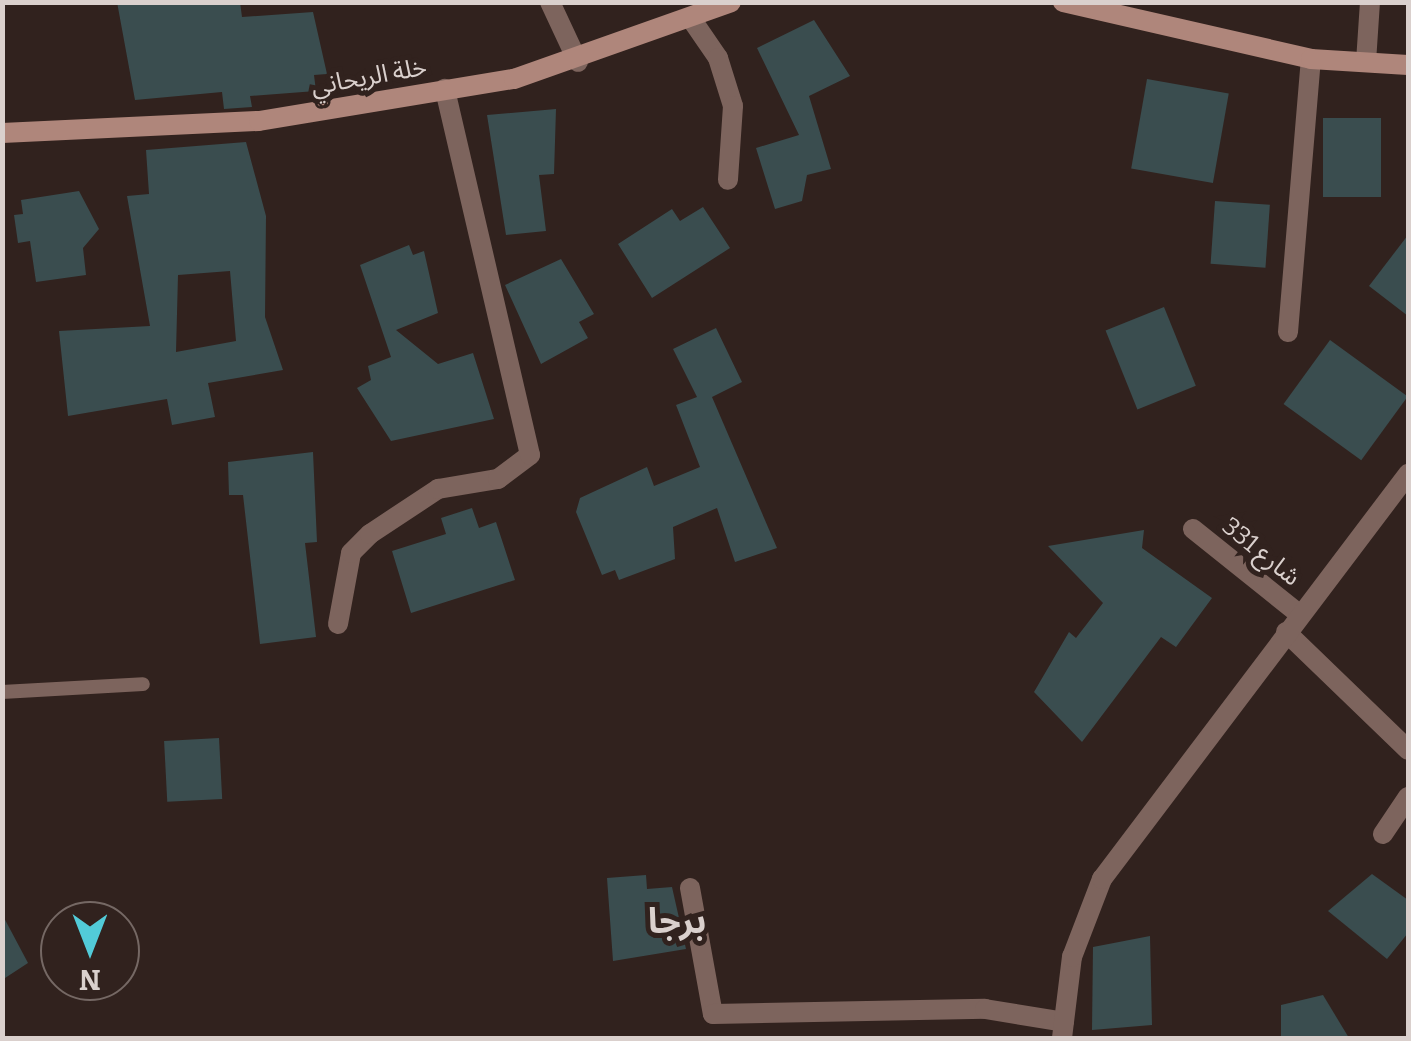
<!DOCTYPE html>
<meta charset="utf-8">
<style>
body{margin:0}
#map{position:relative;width:1411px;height:1041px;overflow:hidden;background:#31221e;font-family:Bitter,"Noto Sans Arabic",serif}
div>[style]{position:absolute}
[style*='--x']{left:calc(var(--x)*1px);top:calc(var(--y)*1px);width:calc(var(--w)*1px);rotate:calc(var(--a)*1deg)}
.building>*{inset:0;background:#3a4d4f;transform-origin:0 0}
.lane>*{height:14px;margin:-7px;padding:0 7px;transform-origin:7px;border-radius:7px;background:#7d645d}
.street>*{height:20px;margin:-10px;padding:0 10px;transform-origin:10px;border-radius:10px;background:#7d645d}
.secondary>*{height:20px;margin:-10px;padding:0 10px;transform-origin:10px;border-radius:10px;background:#af867b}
span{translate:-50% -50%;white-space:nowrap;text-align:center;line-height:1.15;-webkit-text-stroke:10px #31221e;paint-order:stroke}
.street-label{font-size:25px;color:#dad0cd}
.district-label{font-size:35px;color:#dad0cd;font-weight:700}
.frame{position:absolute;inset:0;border:5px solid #dad0cd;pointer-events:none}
.north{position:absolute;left:40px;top:901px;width:100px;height:100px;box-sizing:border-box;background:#31221e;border:2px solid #756864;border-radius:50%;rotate:180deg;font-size:28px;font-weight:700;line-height:40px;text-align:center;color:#dad0cd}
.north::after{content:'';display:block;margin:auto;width:35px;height:45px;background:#52cbd8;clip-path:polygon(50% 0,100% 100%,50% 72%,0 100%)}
</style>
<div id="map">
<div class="building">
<div style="clip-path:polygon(117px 2px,240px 2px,242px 17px,313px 12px,327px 74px,314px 75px,316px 91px,250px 96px,252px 107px,224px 109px,222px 92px,135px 100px)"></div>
<div style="clip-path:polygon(814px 20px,850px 76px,809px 96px,831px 169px,807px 175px,802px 201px,775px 209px,756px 148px,799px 135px,757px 48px)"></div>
<div style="left:1147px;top:79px;width:83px;height:91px;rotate:10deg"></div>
<div style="clip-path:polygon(556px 109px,554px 174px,539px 175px,546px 231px,506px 235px,487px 115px)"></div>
<div style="left:1323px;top:118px;width:58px;height:79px"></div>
<div style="clip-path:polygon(evenodd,246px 142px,266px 216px,265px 317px,283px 370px,208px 383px,215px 417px,172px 425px,167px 399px,68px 416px,59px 331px,150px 326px,127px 196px,149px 194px,146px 150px,246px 142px,230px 271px,236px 341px,176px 352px,178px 275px,230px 271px)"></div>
<div style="clip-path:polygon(79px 191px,99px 229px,83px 248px,86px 275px,36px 282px,30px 241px,18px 243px,14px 215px,23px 214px,21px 200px)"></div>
<div style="left:1215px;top:201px;width:55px;height:63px;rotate:4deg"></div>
<div style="clip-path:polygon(703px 207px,730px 248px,652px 298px,618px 244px,672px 209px,680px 221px)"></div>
<div style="clip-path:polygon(1408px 235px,1408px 316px,1369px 286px)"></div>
<div style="clip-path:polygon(409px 245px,413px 255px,424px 251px,438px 313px,396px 330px,438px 364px,473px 353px,494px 419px,391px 441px,357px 388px,371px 380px,368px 366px,391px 357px,360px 265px)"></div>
<div style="clip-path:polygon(561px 259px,594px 314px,579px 322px,588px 338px,541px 364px,505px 285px)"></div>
<div style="left:1164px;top:307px;width:85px;height:63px;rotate:68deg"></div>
<div style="clip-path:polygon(716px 328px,742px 382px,712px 397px,777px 548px,735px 562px,717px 508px,673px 527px,675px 559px,619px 580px,615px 570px,602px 575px,576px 512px,580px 498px,647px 467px,654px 486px,700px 467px,676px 405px,697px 397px,673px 349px)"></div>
<div style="left:1330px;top:340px;width:96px;height:79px;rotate:36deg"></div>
<div style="clip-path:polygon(313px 452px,317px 542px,305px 543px,316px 637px,260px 644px,243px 495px,229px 495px,228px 462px)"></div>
<div style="clip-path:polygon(472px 508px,479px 528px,496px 522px,515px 580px,411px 613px,392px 551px,446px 534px,441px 518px)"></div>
<div style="clip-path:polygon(1144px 530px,1142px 548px,1212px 598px,1176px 647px,1161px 637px,1082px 742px,1034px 692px,1069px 632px,1076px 638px,1103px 603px,1048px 546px)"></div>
<div style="left:219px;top:738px;width:61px;height:55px;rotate:87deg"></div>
<div style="clip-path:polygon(1372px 874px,1408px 900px,1408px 933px,1387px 959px,1328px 911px)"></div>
<div style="clip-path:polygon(646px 875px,647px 889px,672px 887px,686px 949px,613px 961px,607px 878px)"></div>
<div style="clip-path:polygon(2px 914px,28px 963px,2px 980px)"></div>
<div style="clip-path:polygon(1150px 936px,1152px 1025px,1092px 1030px,1093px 947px)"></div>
<div style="clip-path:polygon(1323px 995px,1349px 1038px,1281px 1038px,1281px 1005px)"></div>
</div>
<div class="lane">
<div style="--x:2;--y:692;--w:141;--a:-3.2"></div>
</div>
<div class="street">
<div style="--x:550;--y:2;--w:66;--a:65"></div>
<div style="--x:692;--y:20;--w:46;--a:55.6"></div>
<div style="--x:718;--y:58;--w:50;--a:72.6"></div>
<div style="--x:733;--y:106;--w:74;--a:93.9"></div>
<div style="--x:1366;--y:62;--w:60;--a:-86.2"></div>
<div style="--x:1288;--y:332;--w:274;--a:-85.2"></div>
<div style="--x:1193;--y:529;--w:136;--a:38.7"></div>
<div style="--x:338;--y:624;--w:72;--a:-79.6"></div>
<div style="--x:351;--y:553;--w:27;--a:-45"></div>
<div style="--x:370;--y:534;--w:82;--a:-33.5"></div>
<div style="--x:438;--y:489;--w:61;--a:-9.5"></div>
<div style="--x:498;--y:479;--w:40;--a:-37"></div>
<div style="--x:530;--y:455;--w:376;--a:-103.1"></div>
<div style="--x:1286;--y:632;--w:170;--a:44"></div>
<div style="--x:1383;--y:834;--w:45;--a:-56"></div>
<div style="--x:690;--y:888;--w:128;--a:79.7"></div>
<div style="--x:713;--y:1014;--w:272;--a:-1.1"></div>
<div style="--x:985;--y:1009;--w:80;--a:9.3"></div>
<div style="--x:1062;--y:1038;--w:82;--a:-83"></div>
<div style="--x:1072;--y:957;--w:84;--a:-69"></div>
<div style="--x:1102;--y:879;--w:508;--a:-52.93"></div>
</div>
<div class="secondary">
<div style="--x:1063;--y:2;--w:254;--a:12.9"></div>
<div style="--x:1311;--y:59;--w:97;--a:3.5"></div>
<div style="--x:2;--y:133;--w:257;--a:-2.7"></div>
<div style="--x:259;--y:121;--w:258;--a:-9.4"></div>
<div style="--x:514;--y:79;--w:230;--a:-19.5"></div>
</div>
<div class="street-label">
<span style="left:369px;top:77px;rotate:-10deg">خلة الريحاني</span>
<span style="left:1261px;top:552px;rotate:39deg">شارع 331</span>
</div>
<div class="district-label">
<span style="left:677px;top:921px">برجا</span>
</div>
<div class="frame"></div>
<div class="north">N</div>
</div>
